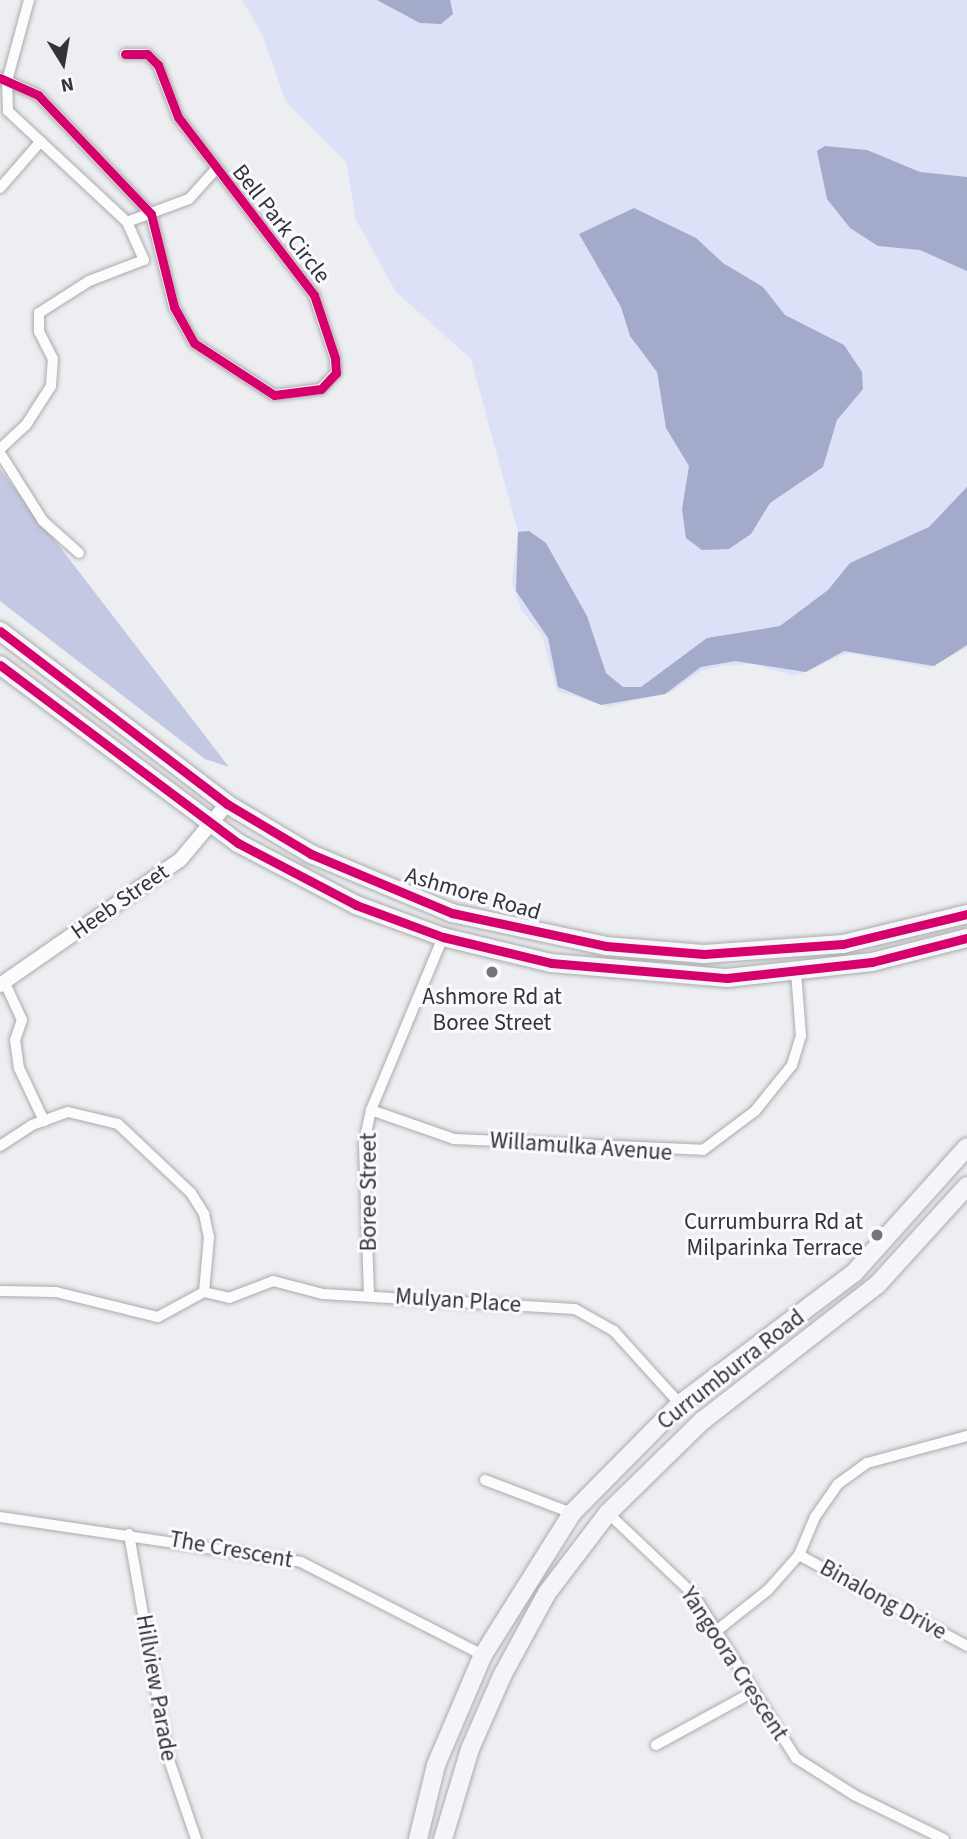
<!DOCTYPE html>
<style>
body{margin:0}
#map{position:relative;width:967px;height:1839px;overflow:hidden;background:#edeef1;font-family:"Source Sans 3",sans-serif}
div>[style]{position:absolute}
[style*='--x']{left:calc(var(--x)*1px);top:calc(var(--y)*1px);width:calc(var(--w)*1px);rotate:calc(var(--a)*1deg)}
.green>*{inset:0;background:#dce1f7}
.forest>*{inset:0;background:#c4c9e3}
.water>*{inset:0;background:#a4aaca}
.roads{filter:drop-shadow(0 0 2px #aaabad) drop-shadow(0 0 2px #aaabad)}
.minor>*{height:10px;margin:-5px;padding:0 5px;transform-origin:5px;border-radius:5px;background:#fcfcfd}
.tertiary>*{height:14px;margin:-7px;padding:0 7px;transform-origin:7px;border-radius:7px;background:#fcfcfd}
.primary>*{height:18px;margin:-9px;padding:0 9px;transform-origin:9px;border-radius:9px;background:#f4f5f8}
.cycleway>*{height:9px;margin:-4.5px;padding:0 4.5px;transform-origin:4.5px;border-radius:4.5px;background:#d6006c}
.dots>*{width:19px;height:19px;translate:-50% -50%;box-sizing:border-box;border:4px solid #f9faff;border-radius:50%}
span{translate:-50% -50%;white-space:nowrap;text-align:center;line-height:1.15;-webkit-text-stroke:6px #f9faff;paint-order:stroke}
.street-label{font-size:23px;color:#343436}
.poi-label{font-size:23px;color:#343436}
.right{translate:-100% -50%;text-align:right}
.north{position:absolute;left:28px;top:28px;width:70px;height:70px;-webkit-text-stroke:5px #f9faff;paint-order:stroke;rotate:169deg;font-size:19px;font-weight:700;line-height:28px;text-align:center;color:#343436}
.north::after{content:'';display:block;margin:auto;width:24px;height:32px;background:#343436;clip-path:polygon(50% 0,100% 100%,50% 72%,0 100%)}
</style>
<div id="map">
<div class="green">
<div style="clip-path:polygon(242px 0,967px 0,967px 647px,930px 668px,848px 653px,795px 676px,752px 664px,720px 666px,701px 671px,670px 693px,608px 707px,557px 691px,542px 635px,521px 610px,512px 582px,518px 532px,471px 359px,396px 292px,356px 220px,346px 162px,286px 102px,262px 34px)"></div>
</div>
<div class="forest">
<div style="clip-path:polygon(0 469px,229px 767px,205px 759px,0 601px)"></div>
</div>
<div class="water">
<div style="clip-path:polygon(377px 0,450px 0,453px 14px,441px 24px,420px 23px)"></div>
<div style="clip-path:polygon(825px 146px,867px 150px,920px 172px,967px 177px,967px 271px,920px 250px,878px 246px,850px 228px,827px 199px,817px 151px)"></div>
<div style="clip-path:polygon(634px 208px,696px 238px,723px 263px,763px 287px,785px 315px,844px 345px,862px 372px,863px 389px,837px 420px,823px 467px,770px 503px,751px 534px,729px 549px,702px 550px,686px 538px,682px 509px,689px 466px,666px 428px,657px 372px,630px 336px,621px 307px,579px 234px)"></div>
<div style="clip-path:polygon(967px 487px,967px 645px,934px 666px,844px 651px,806px 672px,735px 661px,701px 667px,665px 694px,601px 705px,558px 687px,548px 638px,516px 591px,518px 532px,529px 531px,546px 543px,587px 616px,606px 673px,623px 687px,641px 687px,707px 638px,780px 626px,828px 590px,850px 563px,929px 527px)"></div>
</div>
<div class="roads">
<div class="minor">
<div style="--x:0;--y:78;--w:42;--a:24.1"></div>
<div style="--x:38;--y:95;--w:164;--a:46.5"></div>
<div style="--x:151;--y:214;--w:96;--a:76.1"></div>
<div style="--x:174;--y:307;--w:41;--a:60.9"></div>
<div style="--x:194;--y:343;--w:95;--a:33"></div>
<div style="--x:274;--y:395;--w:47;--a:-7.3"></div>
<div style="--x:321;--y:389;--w:22;--a:-47"></div>
<div style="--x:336;--y:373;--w:15;--a:-94"></div>
<div style="--x:335;--y:358;--w:66;--a:-108.4"></div>
<div style="--x:314;--y:295;--w:224;--a:-127.4"></div>
<div style="--x:178;--y:117;--w:56;--a:-111"></div>
<div style="--x:158;--y:65;--w:16;--a:-135"></div>
<div style="--x:147;--y:54;--w:22;--a:180"></div>
<div style="--x:0;--y:188;--w:62;--a:-48.9"></div>
<div style="--x:127;--y:222;--w:66;--a:-20.4"></div>
<div style="--x:189;--y:199;--w:39;--a:-48"></div>
<div style="--x:0;--y:449;--w:35;--a:-43"></div>
<div style="--x:26;--y:425;--w:46;--a:-57.3"></div>
<div style="--x:51;--y:386;--w:27;--a:-86"></div>
<div style="--x:53;--y:359;--w:30;--a:-117"></div>
<div style="--x:39;--y:332;--w:19;--a:-90"></div>
<div style="--x:39;--y:313;--w:59;--a:-32.6"></div>
<div style="--x:89;--y:281;--w:59;--a:-20.9"></div>
<div style="--x:144;--y:260;--w:42;--a:-114.1"></div>
<div style="--x:127;--y:222;--w:163;--a:-137"></div>
<div style="--x:8;--y:111;--w:30;--a:-92"></div>
<div style="--x:7;--y:81;--w:84;--a:-74.8"></div>
<div style="--x:0;--y:453;--w:80;--a:57.7"></div>
<div style="--x:43;--y:521;--w:48;--a:41.6"></div>
<div style="--x:4;--y:981;--w:43;--a:65.2"></div>
<div style="--x:22;--y:1020;--w:21;--a:109"></div>
<div style="--x:15;--y:1040;--w:28;--a:82"></div>
<div style="--x:19;--y:1068;--w:59;--a:64.7"></div>
<div style="--x:371;--y:1110;--w:88;--a:19.3"></div>
<div style="--x:454;--y:1139;--w:249;--a:2.5"></div>
<div style="--x:703;--y:1150;--w:65;--a:-36.9"></div>
<div style="--x:755;--y:1111;--w:59;--a:-51.2"></div>
<div style="--x:792;--y:1065;--w:30;--a:-73"></div>
<div style="--x:801;--y:1036;--w:64;--a:-94.5"></div>
<div style="--x:0;--y:1146;--w:38;--a:-33"></div>
<div style="--x:32;--y:1125;--w:38;--a:-20"></div>
<div style="--x:68;--y:1112;--w:51;--a:13.5"></div>
<div style="--x:118;--y:1124;--w:100;--a:43.4"></div>
<div style="--x:191;--y:1193;--w:25;--a:58"></div>
<div style="--x:204;--y:1214;--w:24;--a:78"></div>
<div style="--x:209;--y:1237;--w:55;--a:95.2"></div>
<div style="--x:0;--y:1291;--w:56;--a:1"></div>
<div style="--x:56;--y:1292;--w:105;--a:13.8"></div>
<div style="--x:158;--y:1317;--w:52;--a:-28.5"></div>
<div style="--x:204;--y:1292;--w:26;--a:13"></div>
<div style="--x:229;--y:1298;--w:47;--a:-21.1"></div>
<div style="--x:273;--y:1281;--w:52;--a:14.6"></div>
<div style="--x:323;--y:1294;--w:252;--a:3.4"></div>
<div style="--x:575;--y:1309;--w:45;--a:29.4"></div>
<div style="--x:614;--y:1331;--w:98;--a:47.9"></div>
<div style="--x:369;--y:1295;--w:152;--a:-91.9"></div>
<div style="--x:364;--y:1143;--w:34;--a:-78"></div>
<div style="--x:371;--y:1110;--w:187;--a:-67.4"></div>
<div style="--x:485;--y:1480;--w:93;--a:20.8"></div>
<div style="--x:608;--y:1513;--w:117;--a:43.6"></div>
<div style="--x:693;--y:1594;--w:194;--a:57.9"></div>
<div style="--x:796;--y:1758;--w:69;--a:32.5"></div>
<div style="--x:854;--y:1795;--w:100;--a:26.1"></div>
<div style="--x:0;--y:1517;--w:304;--a:8.5"></div>
<div style="--x:301;--y:1562;--w:204;--a:27.1"></div>
<div style="--x:129;--y:1534;--w:226;--a:80.1"></div>
<div style="--x:168;--y:1757;--w:87;--a:71.1"></div>
<div style="--x:799;--y:1555;--w:191;--a:28.4"></div>
<div style="--x:715;--y:1632;--w:68;--a:-38.4"></div>
<div style="--x:768;--y:1590;--w:47;--a:-48.5"></div>
<div style="--x:799;--y:1555;--w:41;--a:-67.2"></div>
<div style="--x:815;--y:1517;--w:40;--a:-55.1"></div>
<div style="--x:838;--y:1484;--w:36;--a:-36"></div>
<div style="--x:867;--y:1463;--w:104;--a:-15.1"></div>
<div style="--x:656;--y:1745;--w:108;--a:-28.7"></div>
</div>
<div class="tertiary">
<div style="--x:0;--y:985;--w:219;--a:-34.8"></div>
<div style="--x:180;--y:860;--w:73;--a:-50"></div>
</div>
<div class="primary">
<div style="--x:0;--y:631;--w:285;--a:37.3"></div>
<div style="--x:227;--y:804;--w:98;--a:30.8"></div>
<div style="--x:311;--y:854;--w:153;--a:22.7"></div>
<div style="--x:452;--y:913;--w:157;--a:12.1"></div>
<div style="--x:606;--y:946;--w:98;--a:4.7"></div>
<div style="--x:704;--y:954;--w:139;--a:-4.1"></div>
<div style="--x:843;--y:944;--w:128;--a:-13.6"></div>
<div style="--x:0;--y:665;--w:297;--a:36.8"></div>
<div style="--x:238;--y:843;--w:133;--a:27.7"></div>
<div style="--x:356;--y:905;--w:93;--a:20.2"></div>
<div style="--x:443;--y:937;--w:111;--a:13.5"></div>
<div style="--x:551;--y:963;--w:177;--a:4.9"></div>
<div style="--x:727;--y:978;--w:146;--a:-6.3"></div>
<div style="--x:872;--y:962;--w:98;--a:-14.2"></div>
<div style="--x:418;--y:1839;--w:76;--a:-76.3"></div>
<div style="--x:436;--y:1765;--w:120;--a:-66.9"></div>
<div style="--x:483;--y:1655;--w:168;--a:-57.9"></div>
<div style="--x:572;--y:1513;--w:153;--a:-45.3"></div>
<div style="--x:680;--y:1404;--w:218;--a:-37"></div>
<div style="--x:854;--y:1273;--w:169;--a:-48.1"></div>
<div style="--x:443;--y:1839;--w:94;--a:-73.3"></div>
<div style="--x:470;--y:1749;--w:82;--a:-66.3"></div>
<div style="--x:503;--y:1674;--w:92;--a:-61.5"></div>
<div style="--x:547;--y:1593;--w:101;--a:-52.7"></div>
<div style="--x:608;--y:1513;--w:132;--a:-44.4"></div>
<div style="--x:702;--y:1421;--w:222;--a:-37.9"></div>
<div style="--x:877;--y:1285;--w:134;--a:-47.7"></div>
</div>
</div>
<div class="cycleway">
<div style="--x:0;--y:78;--w:42;--a:24.1"></div>
<div style="--x:38;--y:95;--w:164;--a:46.5"></div>
<div style="--x:151;--y:214;--w:96;--a:76.1"></div>
<div style="--x:174;--y:307;--w:41;--a:60.9"></div>
<div style="--x:194;--y:343;--w:95;--a:33"></div>
<div style="--x:274;--y:395;--w:47;--a:-7.3"></div>
<div style="--x:321;--y:389;--w:22;--a:-47"></div>
<div style="--x:336;--y:373;--w:15;--a:-94"></div>
<div style="--x:335;--y:358;--w:66;--a:-108.4"></div>
<div style="--x:314;--y:295;--w:224;--a:-127.4"></div>
<div style="--x:178;--y:117;--w:56;--a:-111"></div>
<div style="--x:158;--y:65;--w:16;--a:-135"></div>
<div style="--x:147;--y:54;--w:22;--a:180"></div>
<div style="--x:0;--y:631;--w:285;--a:37.3"></div>
<div style="--x:227;--y:804;--w:98;--a:30.8"></div>
<div style="--x:311;--y:854;--w:153;--a:22.7"></div>
<div style="--x:452;--y:913;--w:157;--a:12.1"></div>
<div style="--x:606;--y:946;--w:98;--a:4.7"></div>
<div style="--x:704;--y:954;--w:139;--a:-4.1"></div>
<div style="--x:843;--y:944;--w:128;--a:-13.6"></div>
<div style="--x:0;--y:665;--w:297;--a:36.8"></div>
<div style="--x:238;--y:843;--w:133;--a:27.7"></div>
<div style="--x:356;--y:905;--w:93;--a:20.2"></div>
<div style="--x:443;--y:937;--w:111;--a:13.5"></div>
<div style="--x:551;--y:963;--w:177;--a:4.9"></div>
<div style="--x:727;--y:978;--w:146;--a:-6.3"></div>
<div style="--x:872;--y:962;--w:98;--a:-14.2"></div>
</div>
<div class="dots">
<div style="left:492px;top:972px;background:#757577"></div>
<div style="left:877px;top:1235px;background:#757577"></div>
</div>
<div class="street-label">
<span style="left:281px;top:224px;rotate:52deg">Bell Park Circle</span>
<span style="left:473px;top:894px;rotate:16deg">Ashmore Road</span>
<span style="left:120px;top:902px;rotate:-35deg">Heeb Street</span>
<span style="left:581px;top:1147px;rotate:4deg">Willamulka Avenue</span>
<span style="left:369px;top:1192px;rotate:-90deg">Boree Street</span>
<span style="left:458px;top:1301px;rotate:4deg">Mulyan Place</span>
<span style="left:731px;top:1370px;rotate:-38deg">Currumburra Road</span>
<span style="left:231px;top:1550px;rotate:10deg">The Crescent</span>
<span style="left:883px;top:1600px;rotate:29deg">Binalong Drive</span>
<span style="left:734px;top:1664px;rotate:57deg">Yangoora Crescent</span>
<span style="left:156px;top:1688px;rotate:80deg">Hillview Parade</span>
</div>
<div class="poi-label">
<span style="left:492px;top:1010px">Ashmore Rd at<br>Boree Street</span>
<span class="right" style="left:863px;top:1235px">Currumburra Rd at<br>Milparinka Terrace</span>
</div>
<div class="north">N</div>
</div>
